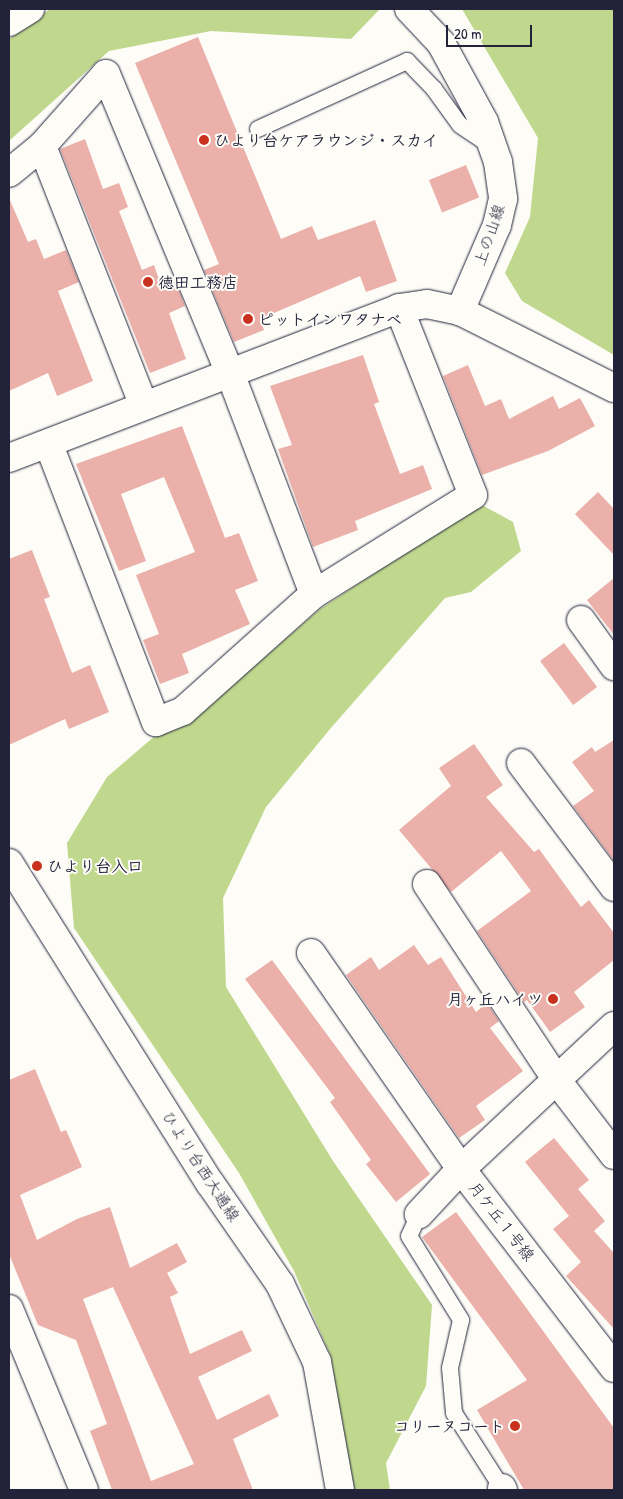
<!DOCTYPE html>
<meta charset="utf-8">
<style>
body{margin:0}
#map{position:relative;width:623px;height:1499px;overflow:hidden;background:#fdfcf7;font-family:"Patrick Hand","Klee One",sans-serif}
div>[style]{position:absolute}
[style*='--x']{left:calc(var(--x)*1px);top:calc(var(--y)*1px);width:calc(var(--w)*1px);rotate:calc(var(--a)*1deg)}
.green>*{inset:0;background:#bfd88e}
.building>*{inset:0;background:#ebb0aa;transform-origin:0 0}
.roads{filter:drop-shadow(0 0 1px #22223b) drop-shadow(0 0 1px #22223b)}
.lane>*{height:16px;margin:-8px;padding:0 8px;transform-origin:8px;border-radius:8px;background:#fdfcf7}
.street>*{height:28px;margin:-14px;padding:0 14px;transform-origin:14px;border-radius:14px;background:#fdfcf7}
.secondary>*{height:28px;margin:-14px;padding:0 14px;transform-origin:14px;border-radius:14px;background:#fdfcf7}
.dots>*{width:14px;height:14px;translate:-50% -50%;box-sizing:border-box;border:2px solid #fdfcf7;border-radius:50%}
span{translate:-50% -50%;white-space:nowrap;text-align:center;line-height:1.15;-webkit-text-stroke:4px #fdfcf7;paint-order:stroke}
.poi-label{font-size:16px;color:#22223b;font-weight:700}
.left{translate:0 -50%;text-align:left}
.right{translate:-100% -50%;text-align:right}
.street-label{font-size:16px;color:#22223b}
.frame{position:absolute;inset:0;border:10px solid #22223b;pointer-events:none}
.scale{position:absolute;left:446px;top:25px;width:86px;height:22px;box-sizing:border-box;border:2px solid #22223b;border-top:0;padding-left:6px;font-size:15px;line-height:18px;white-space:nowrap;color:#22223b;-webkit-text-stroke:4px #fdfcf7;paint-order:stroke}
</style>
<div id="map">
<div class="green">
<div style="clip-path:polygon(50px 9px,380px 9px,351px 39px,211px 31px,109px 51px,9px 141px,9px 39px)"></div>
<div style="clip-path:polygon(462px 9px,614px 9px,614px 355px,522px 301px,505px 273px,530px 217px,538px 138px)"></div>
<div style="clip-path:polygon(480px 504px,513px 522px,521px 551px,471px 592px,445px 598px,330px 729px,266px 807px,223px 898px,226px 987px,333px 1161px,432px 1305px,426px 1386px,386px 1463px,390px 1490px,352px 1490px,331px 1357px,294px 1271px,239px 1173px,74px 928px,67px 843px,107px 777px,156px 735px,192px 720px,320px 609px)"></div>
</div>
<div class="building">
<div style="clip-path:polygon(198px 37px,281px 239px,312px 226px,318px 240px,375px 220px,397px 281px,366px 292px,360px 276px,260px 319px,264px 330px,234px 342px,204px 270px,219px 264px,135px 63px)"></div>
<div style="clip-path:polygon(85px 139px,103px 189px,119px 183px,128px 207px,119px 211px,142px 270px,154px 265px,162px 288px,176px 282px,185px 306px,169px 313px,186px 359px,150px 373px,60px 149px)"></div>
<div style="left:466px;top:165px;width:35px;height:40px;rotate:68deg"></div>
<div style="clip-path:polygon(9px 198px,28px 242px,36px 239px,44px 259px,66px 250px,79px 282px,58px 291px,93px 381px,57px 396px,48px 373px,9px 391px)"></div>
<div style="clip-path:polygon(363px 355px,379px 402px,374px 404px,400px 474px,423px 465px,432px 489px,355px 521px,358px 530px,313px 547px,278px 449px,292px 445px,270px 386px)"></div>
<div style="clip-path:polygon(468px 365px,485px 406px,501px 399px,509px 419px,553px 396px,559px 409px,580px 398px,595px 426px,548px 451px,482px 475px,443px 376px)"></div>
<div style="clip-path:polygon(182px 426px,225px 538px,239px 533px,258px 581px,235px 590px,250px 624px,182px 654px,189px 673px,160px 684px,143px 640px,159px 634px,136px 575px,195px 552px,164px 477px,121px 494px,146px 561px,119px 571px,76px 464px)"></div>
<div style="clip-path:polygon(598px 492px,614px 509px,614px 555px,575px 514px)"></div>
<div style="clip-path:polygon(32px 550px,50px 597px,44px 599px,72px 673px,90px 665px,109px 712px,69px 729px,65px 719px,9px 745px,9px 559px)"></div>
<div style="clip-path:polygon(614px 578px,614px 635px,587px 600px)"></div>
<div style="left:564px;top:643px;width:55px;height:30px;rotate:53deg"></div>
<div style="clip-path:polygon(614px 740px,614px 861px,573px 806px,594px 791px,572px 762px,592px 747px,595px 752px)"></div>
<div style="clip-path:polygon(474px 744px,503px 785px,486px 797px,534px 852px,539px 849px,581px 907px,589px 900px,614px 933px,614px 960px,574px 992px,585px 1007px,550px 1032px,527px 1000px,524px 1002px,477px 931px,531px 891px,501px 851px,451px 892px,399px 830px,451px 786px,439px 768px)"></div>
<div style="clip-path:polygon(414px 945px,428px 965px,441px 957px,476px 1012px,487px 1003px,499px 1021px,490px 1028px,523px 1071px,476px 1106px,485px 1120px,459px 1138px,346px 975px,371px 957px,379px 970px)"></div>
<div style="clip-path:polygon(272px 960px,430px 1174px,396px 1202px,366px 1164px,371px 1160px,330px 1102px,335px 1098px,245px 979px)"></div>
<div style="clip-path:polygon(evenodd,35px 1069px,61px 1132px,66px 1130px,82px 1167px,20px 1195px,37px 1240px,77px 1219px,110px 1207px,130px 1268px,177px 1243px,187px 1262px,167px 1273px,178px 1293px,170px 1297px,190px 1354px,242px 1330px,252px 1351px,198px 1377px,217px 1420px,269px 1394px,279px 1416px,233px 1439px,253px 1490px,112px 1490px,90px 1431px,107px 1424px,76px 1340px,38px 1325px,9px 1254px,9px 1080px,35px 1069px,113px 1287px,194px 1464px,151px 1481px,83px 1299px,113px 1287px)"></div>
<div style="clip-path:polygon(554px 1138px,589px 1180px,578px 1189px,605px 1221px,594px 1231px,614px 1253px,614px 1329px,566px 1276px,581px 1262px,553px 1229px,569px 1216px,525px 1162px)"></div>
<div style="clip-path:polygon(456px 1212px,614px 1428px,614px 1490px,524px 1490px,477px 1410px,527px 1380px,422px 1237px)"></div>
</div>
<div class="roads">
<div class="lane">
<div style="--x:258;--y:129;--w:164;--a:-24.5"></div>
<div style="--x:407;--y:61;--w:39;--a:46"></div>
<div style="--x:434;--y:89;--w:44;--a:54.2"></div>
<div style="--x:460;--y:125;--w:37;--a:34"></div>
<div style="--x:419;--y:1214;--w:24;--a:114"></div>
<div style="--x:409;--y:1236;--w:99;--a:58.2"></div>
<div style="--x:461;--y:1320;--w:49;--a:102.9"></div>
<div style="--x:450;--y:1368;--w:45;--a:84.9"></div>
<div style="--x:454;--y:1413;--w:89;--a:57.4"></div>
</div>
<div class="street">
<div style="--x:409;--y:9;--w:47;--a:46.7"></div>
<div style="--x:441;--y:43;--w:90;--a:61.4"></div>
<div style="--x:484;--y:122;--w:42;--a:70.7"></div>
<div style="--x:498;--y:162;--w:37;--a:82"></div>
<div style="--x:503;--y:199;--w:27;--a:103"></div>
<div style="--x:497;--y:225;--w:94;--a:113.3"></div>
<div style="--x:9;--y:22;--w:25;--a:-32"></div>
<div style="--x:42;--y:146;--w:279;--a:68.6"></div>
<div style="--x:9;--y:173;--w:43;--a:-39.3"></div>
<div style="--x:42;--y:146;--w:96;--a:-48.4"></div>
<div style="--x:106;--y:74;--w:324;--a:67.5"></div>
<div style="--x:230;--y:373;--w:236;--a:69.2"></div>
<div style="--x:49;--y:445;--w:297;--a:68.9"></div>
<div style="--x:156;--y:722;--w:29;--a:-22"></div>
<div style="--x:183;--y:711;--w:176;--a:-41.8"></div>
<div style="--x:314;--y:594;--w:187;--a:-31.9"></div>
<div style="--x:473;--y:495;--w:201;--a:-111.6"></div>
<div style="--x:581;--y:620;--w:57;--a:54.3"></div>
<div style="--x:521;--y:763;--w:155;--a:53.1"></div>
<div style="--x:427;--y:884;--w:237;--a:56.5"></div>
<div style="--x:558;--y:1082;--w:92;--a:52.5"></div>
<div style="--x:311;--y:953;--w:263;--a:55.2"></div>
<div style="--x:461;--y:1169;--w:62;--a:133"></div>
<div style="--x:614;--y:1026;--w:209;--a:136.9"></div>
<div style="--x:461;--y:1169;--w:251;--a:52.4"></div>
<div style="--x:9;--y:1309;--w:196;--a:67.5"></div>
<div style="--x:502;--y:1488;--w:2;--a:63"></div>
</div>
<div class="secondary">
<div style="--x:9;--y:458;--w:418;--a:-21"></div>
<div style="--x:399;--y:308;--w:28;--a:-8"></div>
<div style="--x:427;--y:304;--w:34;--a:12"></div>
<div style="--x:460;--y:311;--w:172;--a:26.6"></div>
<div style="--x:9;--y:863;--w:378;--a:57.9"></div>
<div style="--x:210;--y:1183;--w:123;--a:55.3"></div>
<div style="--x:280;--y:1284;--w:86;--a:64.6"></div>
<div style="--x:317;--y:1362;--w:130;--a:79.8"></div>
</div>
</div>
<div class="dots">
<div style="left:204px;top:140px;background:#c8321e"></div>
<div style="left:148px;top:282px;background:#c8321e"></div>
<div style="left:248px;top:319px;background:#c8321e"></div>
<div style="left:37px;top:866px;background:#c8321e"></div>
<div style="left:553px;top:999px;background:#c8321e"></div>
<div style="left:515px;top:1426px;background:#c8321e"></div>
</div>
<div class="poi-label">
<span class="left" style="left:214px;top:140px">ひより台ケアラウンジ・スカイ</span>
<span class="left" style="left:158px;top:282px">徳田工務店</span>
<span class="left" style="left:258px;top:319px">ピットインワタナベ</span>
<span class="left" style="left:47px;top:866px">ひより台入口</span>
<span class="right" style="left:543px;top:999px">月ヶ丘ハイツ</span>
<span class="right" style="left:505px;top:1426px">コリーヌコート</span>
</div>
<div class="street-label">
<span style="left:489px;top:235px;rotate:-71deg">上の山線</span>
<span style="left:201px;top:1166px;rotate:57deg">ひより台西大通線</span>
<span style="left:502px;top:1221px;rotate:52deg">月ケ丘１号線</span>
</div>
<div class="frame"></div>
<div class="scale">20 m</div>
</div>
